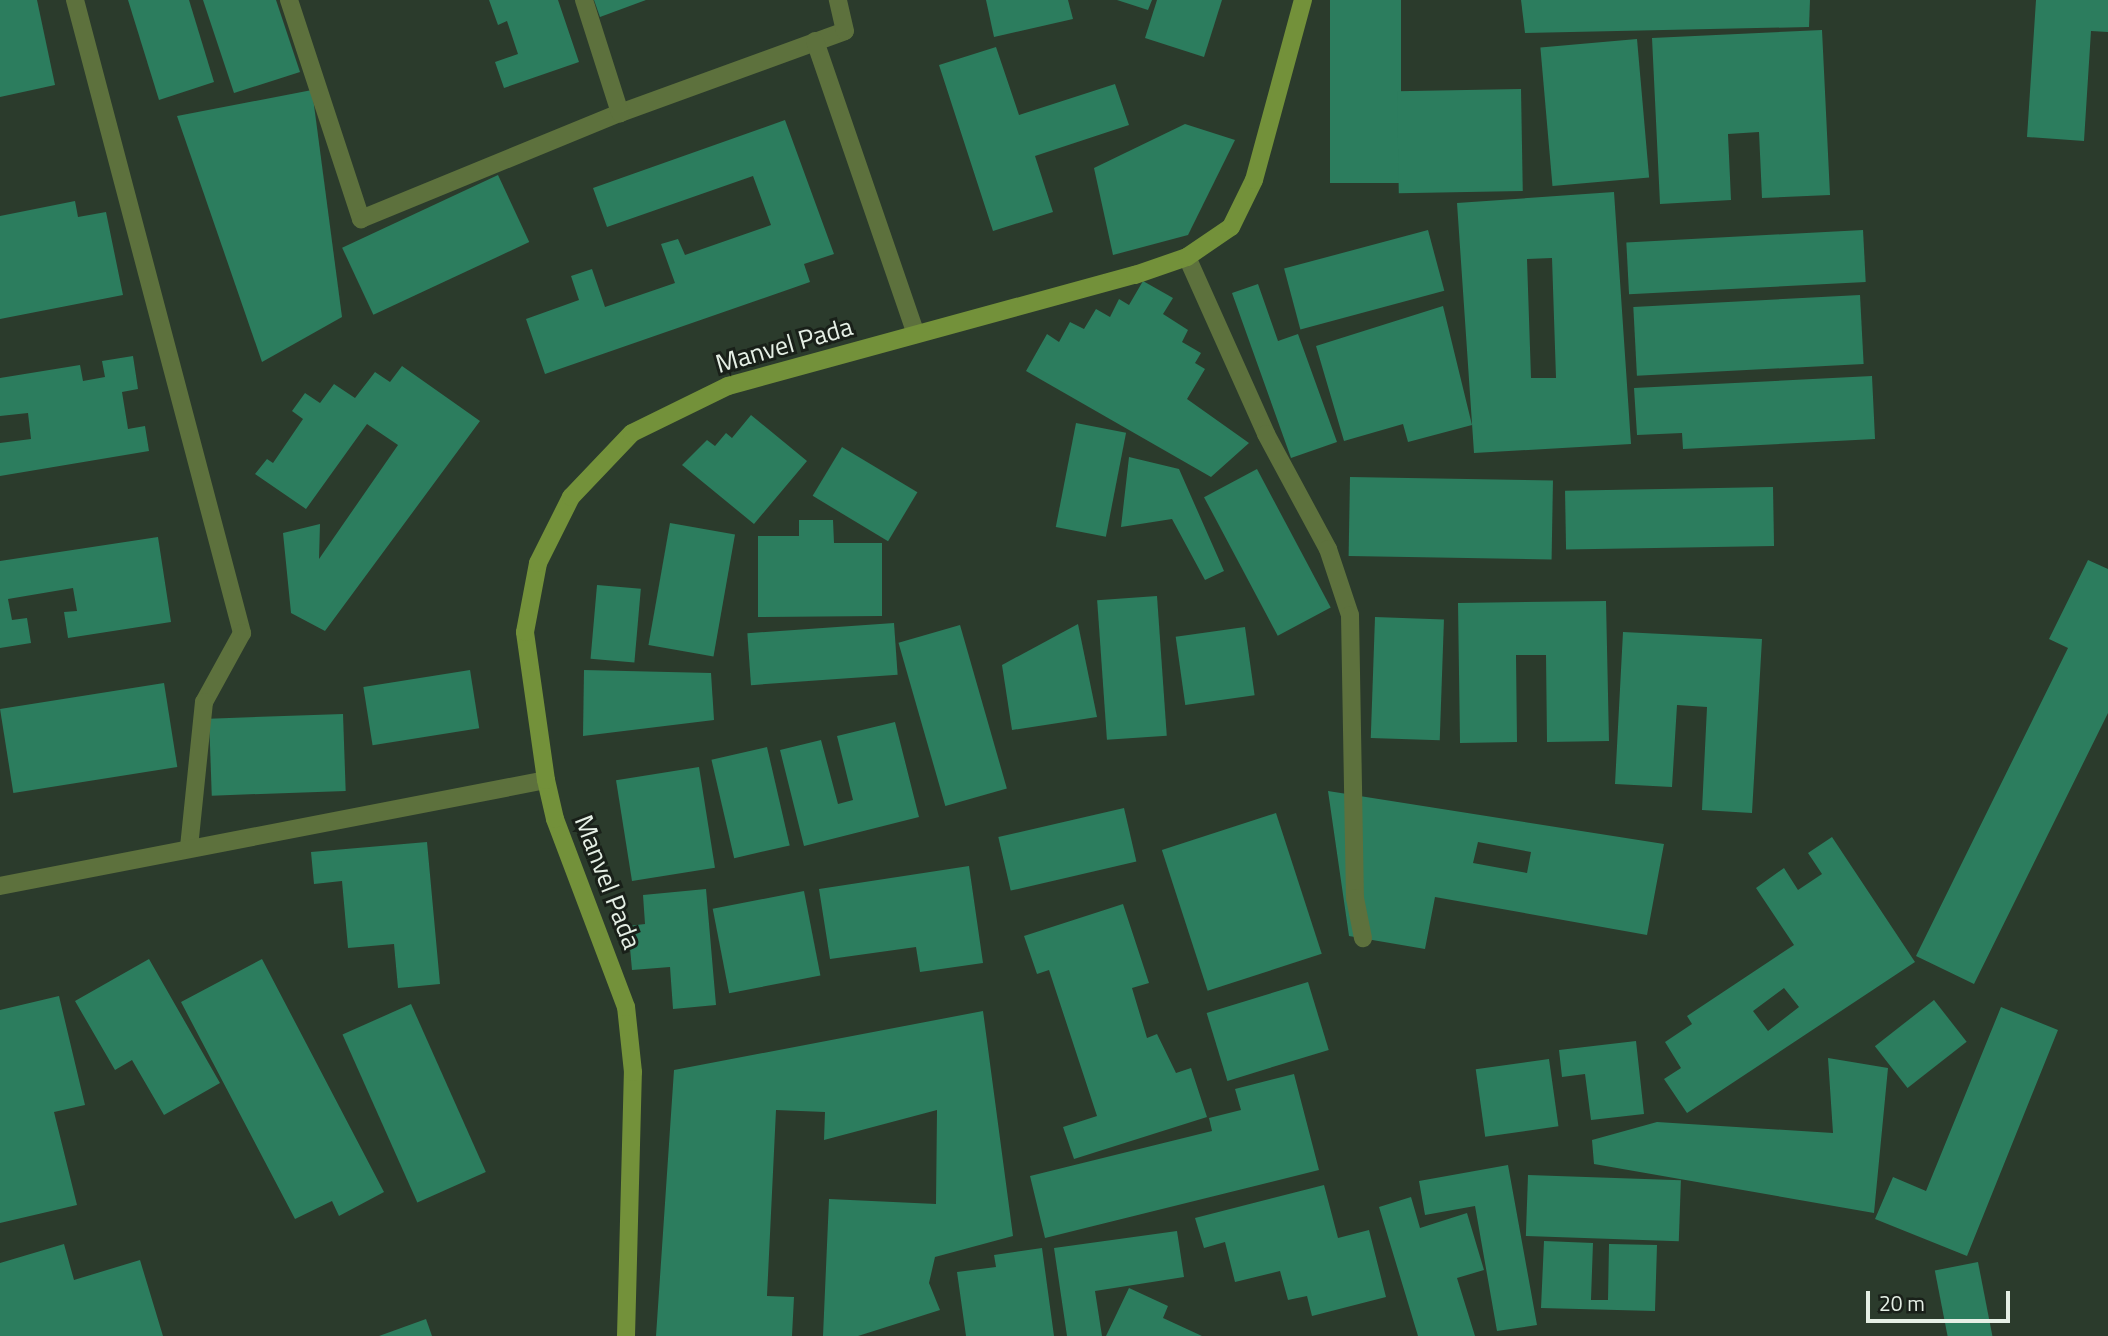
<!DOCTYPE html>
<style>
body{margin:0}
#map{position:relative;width:2108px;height:1336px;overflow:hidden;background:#2b3b2c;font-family:"Titillium Web",sans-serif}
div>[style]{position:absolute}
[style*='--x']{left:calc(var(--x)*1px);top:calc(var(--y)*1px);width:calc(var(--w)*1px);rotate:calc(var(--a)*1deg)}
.building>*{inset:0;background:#2c7d5e;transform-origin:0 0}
.street>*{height:18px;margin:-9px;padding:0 9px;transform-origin:9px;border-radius:9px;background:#5d713d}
.secondary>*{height:18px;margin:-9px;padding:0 9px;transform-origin:9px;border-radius:9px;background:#73913a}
span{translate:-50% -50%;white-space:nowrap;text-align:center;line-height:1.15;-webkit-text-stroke:6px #192019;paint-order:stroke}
.street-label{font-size:26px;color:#e5efe5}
.scale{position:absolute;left:1866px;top:1291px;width:144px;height:32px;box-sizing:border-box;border:4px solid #e5efe5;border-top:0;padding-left:9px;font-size:21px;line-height:24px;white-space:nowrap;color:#e5efe5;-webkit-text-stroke:5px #192019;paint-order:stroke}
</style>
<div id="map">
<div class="building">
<div style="clip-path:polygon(0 0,37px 0,55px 85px,0 97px)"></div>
<div style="clip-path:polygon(128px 0,189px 0,214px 82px,159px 100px)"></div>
<div style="clip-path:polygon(203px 0,276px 0,300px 72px,234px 93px)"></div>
<div style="clip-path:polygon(489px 0,558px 0,579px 62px,504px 88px,495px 62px,518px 54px,507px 21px,498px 25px)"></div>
<div style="clip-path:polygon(594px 0,646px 0,600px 17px)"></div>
<div style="clip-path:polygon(986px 0,1068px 0,1073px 19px,994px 37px)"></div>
<div style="clip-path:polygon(1117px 0,1152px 0,1148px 10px)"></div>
<div style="clip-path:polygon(1157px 0,1222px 0,1204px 57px,1145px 38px)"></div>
<div style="left:1330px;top:0;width:71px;height:183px"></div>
<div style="clip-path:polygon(1521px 0,1810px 0,1809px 27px,1525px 33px)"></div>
<div style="clip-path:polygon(2036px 0,2108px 0,2108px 32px,2091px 31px,2084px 141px,2027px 137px)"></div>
<div style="clip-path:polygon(1822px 30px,1830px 195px,1762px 198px,1759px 132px,1728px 134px,1731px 200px,1660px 204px,1652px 38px)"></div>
<div style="left:1637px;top:39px;width:139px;height:97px;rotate:85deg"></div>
<div style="clip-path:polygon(996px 47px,1019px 115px,1115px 84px,1129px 125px,1035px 156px,1053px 212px,993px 231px,939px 65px)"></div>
<div style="left:1521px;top:89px;width:102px;height:124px;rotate:89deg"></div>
<div style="clip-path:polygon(312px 90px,342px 317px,262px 362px,177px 116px)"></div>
<div style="clip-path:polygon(785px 120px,834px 254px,804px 264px,810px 282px,545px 374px,526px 319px,579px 300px,571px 276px,592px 269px,605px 307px,675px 283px,661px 244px,678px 239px,685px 255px,771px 225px,753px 176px,607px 227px,593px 188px)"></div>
<div style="clip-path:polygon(1185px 124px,1235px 140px,1188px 235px,1113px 255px,1094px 168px)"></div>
<div style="left:498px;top:175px;width:74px;height:172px;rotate:65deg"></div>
<div style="clip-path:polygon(evenodd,1614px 192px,1631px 444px,1474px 453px,1457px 203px,1614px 192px,1552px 258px,1556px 378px,1531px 378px,1527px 259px,1552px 258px)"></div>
<div style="clip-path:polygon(75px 201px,78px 217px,106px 212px,123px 295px,0 319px,0 216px)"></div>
<div style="left:1428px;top:230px;width:63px;height:149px;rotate:75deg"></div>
<div style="left:1863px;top:230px;width:52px;height:237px;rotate:87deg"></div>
<div style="clip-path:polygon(1143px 281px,1173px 298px,1163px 314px,1188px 330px,1182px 342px,1201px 353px,1195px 363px,1205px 369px,1187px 399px,1249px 443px,1211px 477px,1026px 371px,1047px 334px,1059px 342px,1070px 322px,1084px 329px,1096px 309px,1110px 317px,1119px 299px,1129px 305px)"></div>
<div style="clip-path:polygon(1258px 284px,1278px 341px,1298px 334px,1337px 442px,1291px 458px,1232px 293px)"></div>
<div style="left:1860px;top:295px;width:69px;height:227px;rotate:87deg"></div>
<div style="clip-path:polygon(1443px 306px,1472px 425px,1408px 442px,1403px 424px,1344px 441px,1316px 346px)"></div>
<div style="clip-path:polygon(133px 356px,138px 389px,122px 392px,128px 429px,145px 426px,149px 451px,0 476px,0 443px,31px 439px,28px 413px,0 416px,0 378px,80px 365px,83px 381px,105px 377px,102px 361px)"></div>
<div style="clip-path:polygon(402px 366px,480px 421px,325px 631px,291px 613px,283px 533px,320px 524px,319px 559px,398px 445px,367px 424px,306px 509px,255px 474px,267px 459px,273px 463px,303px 419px,292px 411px,305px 393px,320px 403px,334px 384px,355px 398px,375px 372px,390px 382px)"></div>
<div style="clip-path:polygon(1872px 376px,1875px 439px,1683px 449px,1682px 433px,1637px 435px,1634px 388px)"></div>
<div style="clip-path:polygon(751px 415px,807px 461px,754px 524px,682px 465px,707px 440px,715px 446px,726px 433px,732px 438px)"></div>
<div style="left:1076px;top:423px;width:51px;height:106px;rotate:11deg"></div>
<div style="left:842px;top:447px;width:88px;height:57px;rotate:31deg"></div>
<div style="clip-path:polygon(1129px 457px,1179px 469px,1224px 571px,1205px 580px,1172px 519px,1121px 527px)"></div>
<div style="left:1257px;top:469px;width:157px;height:60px;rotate:62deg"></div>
<div style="left:1350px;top:477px;width:203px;height:79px;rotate:1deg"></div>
<div style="left:1773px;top:487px;width:59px;height:208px;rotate:89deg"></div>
<div style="clip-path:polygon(799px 520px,833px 520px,834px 543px,882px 543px,882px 616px,758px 617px,758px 536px,799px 536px)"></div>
<div style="left:670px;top:523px;width:66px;height:124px;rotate:10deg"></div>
<div style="clip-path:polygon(158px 537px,171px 622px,68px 638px,64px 612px,77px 611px,73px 588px,8px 599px,12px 620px,27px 618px,31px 643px,0 648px,0 561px)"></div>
<div style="clip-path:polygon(2088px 560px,2108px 569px,2108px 713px,1974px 984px,1916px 956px,2068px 648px,2049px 639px)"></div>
<div style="left:597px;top:585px;width:44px;height:74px;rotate:5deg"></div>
<div style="left:1157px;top:596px;width:140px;height:60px;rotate:86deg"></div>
<div style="clip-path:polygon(1606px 601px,1609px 741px,1547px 742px,1546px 655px,1516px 655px,1517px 742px,1460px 743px,1458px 603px)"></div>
<div style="left:1375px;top:617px;width:69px;height:121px;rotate:2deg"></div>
<div style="left:894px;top:623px;width:52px;height:147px;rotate:86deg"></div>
<div style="clip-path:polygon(1078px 624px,1097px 717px,1012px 730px,1002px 665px)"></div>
<div style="left:960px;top:625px;width:170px;height:64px;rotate:74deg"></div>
<div style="left:1245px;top:627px;width:69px;height:70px;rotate:82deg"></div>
<div style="clip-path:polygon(1623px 632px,1762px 639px,1752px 813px,1702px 810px,1707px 707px,1677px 705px,1672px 787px,1615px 784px)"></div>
<div style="left:470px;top:670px;width:59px;height:108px;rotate:81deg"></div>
<div style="clip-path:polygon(584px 670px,711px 673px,714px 720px,583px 736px)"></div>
<div style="left:164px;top:683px;width:85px;height:166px;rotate:81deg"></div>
<div style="left:343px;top:714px;width:77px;height:134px;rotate:88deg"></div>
<div style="clip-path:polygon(895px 722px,919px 817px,804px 846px,780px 750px,821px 740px,838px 804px,853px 800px,837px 736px)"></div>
<div style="left:767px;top:747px;width:101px;height:57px;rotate:77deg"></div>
<div style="left:699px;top:767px;width:102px;height:84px;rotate:81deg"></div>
<div style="clip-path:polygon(evenodd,1328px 791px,1664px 844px,1647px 935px,1435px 897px,1425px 949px,1349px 936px,1328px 791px,1478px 842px,1531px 852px,1527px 873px,1473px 863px,1478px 842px)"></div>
<div style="left:1124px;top:808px;width:55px;height:129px;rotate:77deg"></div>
<div style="left:1276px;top:813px;width:148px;height:120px;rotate:72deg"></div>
<div style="clip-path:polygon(evenodd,1832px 837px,1915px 962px,1687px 1113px,1664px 1079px,1681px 1068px,1665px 1042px,1692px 1024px,1687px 1016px,1794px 945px,1756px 888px,1784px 868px,1798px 890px,1822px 874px,1808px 853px,1832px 837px,1784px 988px,1799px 1007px,1768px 1031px,1753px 1011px,1784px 988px)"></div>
<div style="clip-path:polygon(427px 842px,440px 984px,398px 988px,394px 944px,348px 948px,342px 881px,314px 884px,311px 852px)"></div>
<div style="clip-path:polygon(969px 866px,983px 963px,920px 972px,916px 947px,830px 959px,819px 889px)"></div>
<div style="clip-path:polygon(706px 889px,716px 1005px,673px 1009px,670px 967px,632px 970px,628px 926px,645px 924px,643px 895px)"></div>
<div style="left:804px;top:891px;width:86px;height:93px;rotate:79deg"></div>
<div style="clip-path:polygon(1123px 904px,1149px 983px,1132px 988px,1147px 1038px,1157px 1034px,1176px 1073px,1191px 1068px,1207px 1117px,1074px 1159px,1063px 1127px,1097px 1116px,1049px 970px,1037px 974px,1024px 936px)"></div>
<div style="clip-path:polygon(149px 959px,220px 1083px,164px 1115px,132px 1060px,115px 1070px,75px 1001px)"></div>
<div style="clip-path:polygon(262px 959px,384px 1192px,339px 1216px,332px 1201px,295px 1219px,181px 1002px)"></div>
<div style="left:1308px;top:982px;width:71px;height:106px;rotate:73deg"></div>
<div style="clip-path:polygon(59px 996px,85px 1105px,54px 1112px,77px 1205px,0 1223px,0 1010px)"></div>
<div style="left:1934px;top:1000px;width:53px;height:75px;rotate:52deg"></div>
<div style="left:411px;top:1004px;width:184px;height:75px;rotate:66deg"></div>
<div style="clip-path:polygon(2001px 1007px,2058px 1030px,1967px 1256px,1875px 1219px,1893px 1177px,1926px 1191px)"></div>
<div style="clip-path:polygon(983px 1011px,1013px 1236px,935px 1257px,929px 1283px,940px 1310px,858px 1336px,823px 1336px,829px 1199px,936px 1204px,937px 1110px,824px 1140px,825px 1112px,776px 1110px,767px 1296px,794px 1297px,792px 1336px,656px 1336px,674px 1070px)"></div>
<div style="clip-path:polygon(1636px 1041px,1644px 1114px,1591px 1120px,1585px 1074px,1562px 1077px,1559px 1050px)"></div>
<div style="clip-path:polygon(1828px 1058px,1888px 1068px,1874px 1213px,1594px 1164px,1592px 1140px,1657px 1122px,1833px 1133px)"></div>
<div style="left:1549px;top:1059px;width:68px;height:74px;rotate:82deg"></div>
<div style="clip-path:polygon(1294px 1074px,1319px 1170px,1045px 1238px,1030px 1176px,1212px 1131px,1209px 1118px,1241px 1110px,1235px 1089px)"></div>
<div style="clip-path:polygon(1508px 1165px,1537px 1325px,1497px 1331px,1475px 1206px,1425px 1215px,1419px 1181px)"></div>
<div style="left:1528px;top:1175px;width:153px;height:61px;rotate:2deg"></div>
<div style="clip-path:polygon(1324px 1185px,1338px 1238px,1369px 1230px,1386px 1297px,1312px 1316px,1307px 1296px,1288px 1300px,1280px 1271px,1235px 1282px,1225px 1242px,1204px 1248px,1195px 1218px)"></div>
<div style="clip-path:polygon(1411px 1197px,1420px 1228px,1467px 1213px,1484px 1270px,1457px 1278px,1475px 1336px,1418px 1336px,1379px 1207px)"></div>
<div style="clip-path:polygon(1177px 1231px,1184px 1277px,1095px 1291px,1102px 1336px,1067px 1336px,1054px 1248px)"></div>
<div style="clip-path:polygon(1544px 1241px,1593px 1243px,1591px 1300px,1608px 1300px,1609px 1244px,1657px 1245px,1655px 1311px,1541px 1308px)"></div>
<div style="clip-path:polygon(64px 1244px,74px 1280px,140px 1260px,163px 1336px,0 1336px,0 1263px)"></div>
<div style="clip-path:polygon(1042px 1248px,1054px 1336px,966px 1336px,957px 1272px,996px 1267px,994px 1255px)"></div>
<div style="left:1978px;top:1262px;width:76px;height:44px;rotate:79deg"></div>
<div style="clip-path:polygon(1129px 1288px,1168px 1306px,1163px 1318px,1202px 1336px,1106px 1336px)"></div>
<div style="clip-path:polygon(426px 1319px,432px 1336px,379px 1336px)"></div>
</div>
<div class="street">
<div style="--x:75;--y:0;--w:655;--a:75.22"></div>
<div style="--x:242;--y:633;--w:79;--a:118.8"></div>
<div style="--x:204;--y:702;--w:146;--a:95.9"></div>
<div style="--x:289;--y:0;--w:231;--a:71.8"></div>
<div style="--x:361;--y:219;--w:280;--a:-22.3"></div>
<div style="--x:620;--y:113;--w:239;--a:-20"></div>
<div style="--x:845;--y:31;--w:32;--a:-103"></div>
<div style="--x:584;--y:0;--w:119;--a:72.3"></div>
<div style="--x:815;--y:41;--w:310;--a:71"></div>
<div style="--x:1187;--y:257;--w:194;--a:65.9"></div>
<div style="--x:1266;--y:434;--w:131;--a:61.7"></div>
<div style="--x:1328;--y:549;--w:70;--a:71.6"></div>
<div style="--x:1350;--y:615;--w:283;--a:89"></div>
<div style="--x:1355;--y:898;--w:41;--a:78.7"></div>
<div style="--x:0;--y:886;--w:556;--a:-10.99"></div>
</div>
<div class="secondary">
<div style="--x:626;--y:1336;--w:264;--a:-88.5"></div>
<div style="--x:633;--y:1072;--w:65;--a:-96.1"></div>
<div style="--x:626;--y:1007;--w:201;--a:-110.7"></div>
<div style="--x:555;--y:819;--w:40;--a:-103"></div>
<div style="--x:546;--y:780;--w:149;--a:-98.1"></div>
<div style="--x:525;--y:632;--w:70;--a:-79.3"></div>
<div style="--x:538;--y:563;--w:74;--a:-63.4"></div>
<div style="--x:571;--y:497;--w:88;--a:-46.4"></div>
<div style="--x:632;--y:433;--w:107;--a:-26.1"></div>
<div style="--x:728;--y:386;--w:422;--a:-15.3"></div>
<div style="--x:1135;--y:275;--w:55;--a:-19.1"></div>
<div style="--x:1187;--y:257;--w:53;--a:-34.3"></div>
<div style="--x:1231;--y:227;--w:52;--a:-63.9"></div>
<div style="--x:1254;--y:180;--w:187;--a:-74.8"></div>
</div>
<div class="street-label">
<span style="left:784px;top:345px;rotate:-16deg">Manvel Pada</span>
<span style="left:608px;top:882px;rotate:69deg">Manvel Pada</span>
</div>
<div class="scale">20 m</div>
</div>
